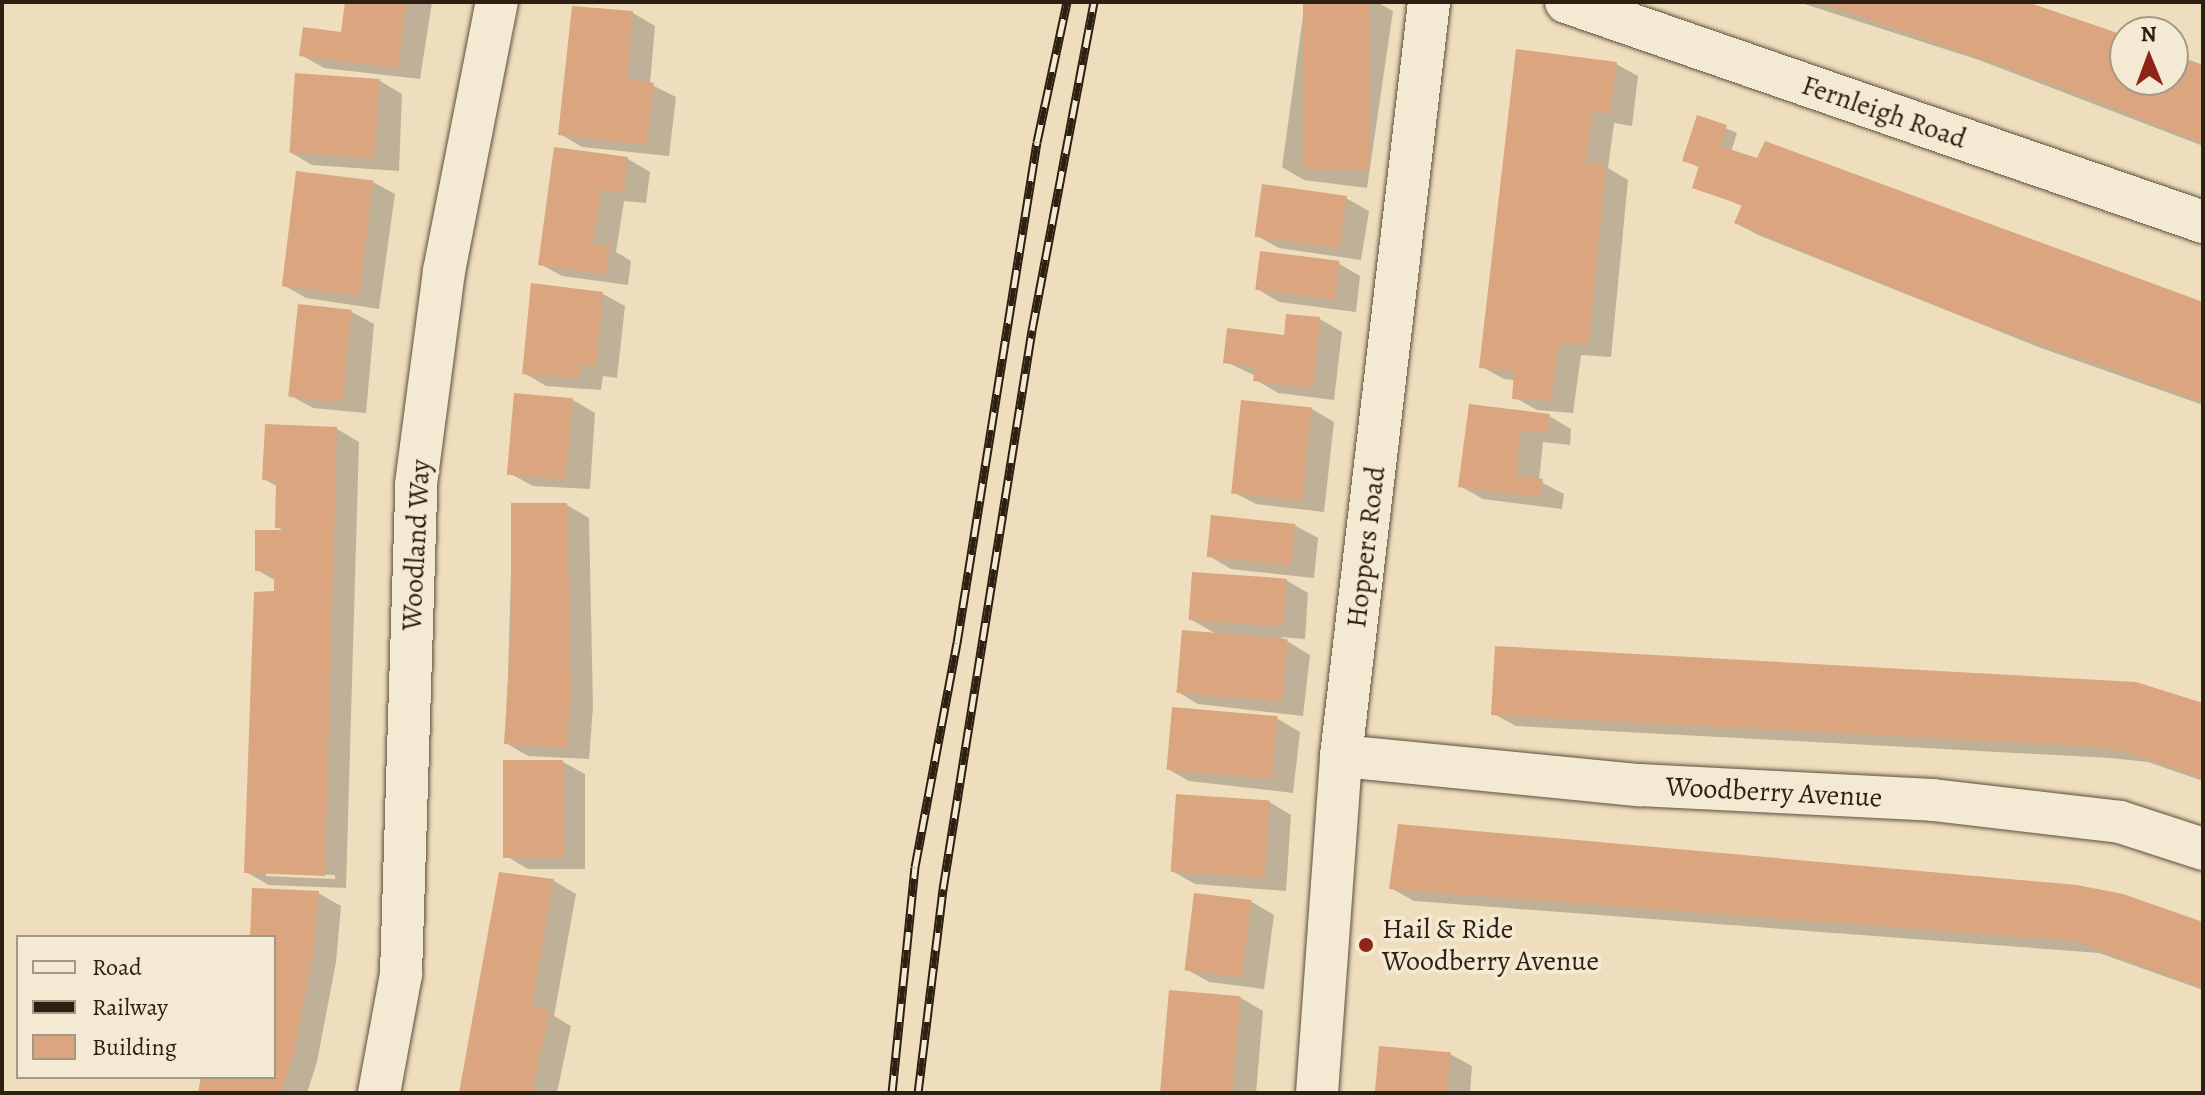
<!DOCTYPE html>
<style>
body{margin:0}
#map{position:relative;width:2205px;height:1095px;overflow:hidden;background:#eedebd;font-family:Alegreya,serif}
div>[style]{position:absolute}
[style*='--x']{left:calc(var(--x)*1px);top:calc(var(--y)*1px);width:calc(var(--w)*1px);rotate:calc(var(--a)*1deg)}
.shadow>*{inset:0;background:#0003}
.building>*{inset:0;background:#daa57f;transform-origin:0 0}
.roads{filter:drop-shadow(0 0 2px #5d4f3c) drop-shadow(0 0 2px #5d4f3c)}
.minor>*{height:42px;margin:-21px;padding:0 21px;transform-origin:21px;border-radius:21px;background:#f4ead4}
.rail>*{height:9px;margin-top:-4.5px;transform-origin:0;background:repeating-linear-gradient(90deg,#f4ead4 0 18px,#2d1f11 0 36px);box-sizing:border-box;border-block:2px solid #2d1f11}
.dots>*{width:22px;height:22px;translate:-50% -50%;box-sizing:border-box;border:4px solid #f4ead4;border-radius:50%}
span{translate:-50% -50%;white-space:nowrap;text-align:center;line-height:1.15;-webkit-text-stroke:7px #f4ead4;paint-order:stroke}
.street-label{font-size:28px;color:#2d1f11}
.poi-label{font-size:28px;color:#2d1f11}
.left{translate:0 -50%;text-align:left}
.frame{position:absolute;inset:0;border:4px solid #2d1f11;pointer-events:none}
.legend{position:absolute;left:16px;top:935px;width:260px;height:144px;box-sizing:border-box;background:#f4ead4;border:2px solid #a49986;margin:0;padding:10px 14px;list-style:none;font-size:24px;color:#2d1f11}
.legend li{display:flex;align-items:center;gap:16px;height:40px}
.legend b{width:40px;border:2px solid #a49986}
.north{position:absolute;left:2109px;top:16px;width:80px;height:80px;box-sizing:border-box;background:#f4ead4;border:2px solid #a49986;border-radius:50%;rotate:359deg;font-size:22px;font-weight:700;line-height:32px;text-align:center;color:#2d1f11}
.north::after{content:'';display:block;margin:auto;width:28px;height:36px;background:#8f2418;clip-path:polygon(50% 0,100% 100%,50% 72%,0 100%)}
</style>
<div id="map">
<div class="shadow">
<div style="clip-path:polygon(347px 2px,432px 2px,420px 79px,324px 68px,301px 55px,343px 34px)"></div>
<div style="clip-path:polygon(1305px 2px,1377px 2px,1393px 11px,1367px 188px,1304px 180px,1282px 167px)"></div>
<div style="clip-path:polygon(1798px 2px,2018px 2px,2125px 38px,2125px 80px,2173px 80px,2173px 56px,2203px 67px,2203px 146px,1979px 60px)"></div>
<div style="clip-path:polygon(574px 8px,633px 13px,655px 26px,650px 84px,676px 97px,669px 156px,582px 147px,560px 134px)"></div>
<div style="clip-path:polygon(1517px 51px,1616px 64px,1638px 76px,1632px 126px,1614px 123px,1608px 168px,1628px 180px,1611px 357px,1581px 355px,1573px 413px,1537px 410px,1514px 397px,1516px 380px,1504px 379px,1482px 367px)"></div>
<div style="clip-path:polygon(380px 81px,402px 94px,399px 171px,312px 165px,290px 152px)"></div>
<div style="clip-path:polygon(1698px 117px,1737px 133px,1731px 152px,2203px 304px,2203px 405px,2041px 348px,1758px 235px,1736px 223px,1743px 206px,1694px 187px,1700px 168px,1684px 160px)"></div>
<div style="clip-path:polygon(556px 149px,628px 159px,650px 172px,646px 203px,624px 201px,616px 252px,631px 261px,628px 285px,562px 276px,540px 264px)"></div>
<div style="clip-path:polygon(373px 182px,395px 194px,379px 309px,306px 298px,283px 285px)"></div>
<div style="clip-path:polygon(1346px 198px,1369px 211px,1361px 260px,1279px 248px,1257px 236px)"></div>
<div style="clip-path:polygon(1338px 263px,1360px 276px,1356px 312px,1279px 302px,1257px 289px)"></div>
<div style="clip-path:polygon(603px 294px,625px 306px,617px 378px,603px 376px,601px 390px,546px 386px,524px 373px)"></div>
<div style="clip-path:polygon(352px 312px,374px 324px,366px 413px,313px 408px,291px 396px)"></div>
<div style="clip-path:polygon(1320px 319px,1342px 332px,1334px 400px,1278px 393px,1256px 380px,1256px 376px,1226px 362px)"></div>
<div style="clip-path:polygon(573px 400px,595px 413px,590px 489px,533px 486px,511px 474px)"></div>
<div style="clip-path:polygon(1243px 402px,1312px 409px,1334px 422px,1324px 512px,1256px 504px,1233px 492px)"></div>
<div style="clip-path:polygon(1471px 406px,1549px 416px,1571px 429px,1570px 445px,1543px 442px,1539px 481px,1564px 494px,1562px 509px,1483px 499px,1460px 486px)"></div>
<div style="clip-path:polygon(evenodd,337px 429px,359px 442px,346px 888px,269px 885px,246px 872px,276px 593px,276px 581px,257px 570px,286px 532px,277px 527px,278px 487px,264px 479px,337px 429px,266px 872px,335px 875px,335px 879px,266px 876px,266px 872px)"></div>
<div style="clip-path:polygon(513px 505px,567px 505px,589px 518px,593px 707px,589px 759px,528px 756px,506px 743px)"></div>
<div style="clip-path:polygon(1296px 526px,1318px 538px,1314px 578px,1231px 569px,1209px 556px)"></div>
<div style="clip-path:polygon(1286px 580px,1308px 593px,1305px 639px,1280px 637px,1310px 655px,1303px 716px,1198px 704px,1176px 691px,1218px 635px,1190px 619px)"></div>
<div style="clip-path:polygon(2203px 706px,2203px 781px,2148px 762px,2110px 758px,1516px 726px,1494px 714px)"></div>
<div style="clip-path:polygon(1278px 719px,1300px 732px,1293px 793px,1189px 781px,1166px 768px)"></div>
<div style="clip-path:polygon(563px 762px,585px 774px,585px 869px,528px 869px,506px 856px)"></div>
<div style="clip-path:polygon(1269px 802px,1291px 815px,1286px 891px,1195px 884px,1172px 871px)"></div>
<div style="clip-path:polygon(501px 874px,554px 881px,576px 894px,554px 1016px,571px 1026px,557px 1093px,462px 1093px)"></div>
<div style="clip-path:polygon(1391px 888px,2203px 924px,2203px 990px,2099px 953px,1414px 901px)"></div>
<div style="clip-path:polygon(318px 893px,341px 906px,336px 962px,317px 1062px,307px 1093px,200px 1093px,203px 1077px,274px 1077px,274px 937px,252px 937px)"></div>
<div style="clip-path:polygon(1252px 902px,1274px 915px,1264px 989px,1209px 982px,1186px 969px)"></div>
<div style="clip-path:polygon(1241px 998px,1263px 1011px,1256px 1093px,1161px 1093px)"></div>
<div style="clip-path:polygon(1450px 1054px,1472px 1066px,1470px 1093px,1378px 1093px)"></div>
</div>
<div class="building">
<div style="clip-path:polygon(345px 2px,406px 2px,398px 68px,299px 56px,303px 27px,341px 32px)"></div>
<div style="left:1303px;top:2px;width:67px;height:168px"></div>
<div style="clip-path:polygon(1820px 2px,2027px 2px,2106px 29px,2125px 36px,2125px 80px,2173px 80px,2173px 54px,2203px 65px,2203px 143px,2041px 80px)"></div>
<div style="clip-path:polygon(572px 6px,633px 11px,627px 79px,654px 83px,647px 145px,558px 135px)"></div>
<div style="clip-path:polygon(1516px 49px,1617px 62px,1610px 114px,1592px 112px,1586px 163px,1606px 165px,1589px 345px,1559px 343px,1551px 401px,1512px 399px,1514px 371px,1479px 368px)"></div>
<div style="left:295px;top:73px;width:85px;height:80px;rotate:4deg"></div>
<div style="clip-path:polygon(1697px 115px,1727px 125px,1720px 146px,1757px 158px,1765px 141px,2203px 302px,2203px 402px,1973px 320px,1734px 223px,1742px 205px,1692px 188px,1699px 166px,1682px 161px)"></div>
<div style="clip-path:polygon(554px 147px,628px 157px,624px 192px,602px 189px,593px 245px,610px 246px,606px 274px,538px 265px)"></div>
<div style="left:296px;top:171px;width:78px;height:116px;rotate:7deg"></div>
<div style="left:1262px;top:184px;width:86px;height:53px;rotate:8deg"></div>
<div style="left:1260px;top:251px;width:80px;height:39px;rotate:7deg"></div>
<div style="clip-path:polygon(531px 283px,603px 292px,596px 366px,581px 365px,580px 379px,522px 374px)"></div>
<div style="left:298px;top:304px;width:54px;height:93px;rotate:6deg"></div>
<div style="clip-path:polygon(1286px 314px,1320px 317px,1313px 388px,1253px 381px,1255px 367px,1223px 363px,1227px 328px,1284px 335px)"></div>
<div style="left:514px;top:393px;width:59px;height:82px;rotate:5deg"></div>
<div style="left:1241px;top:400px;width:71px;height:94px;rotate:6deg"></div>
<div style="clip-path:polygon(1469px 404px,1550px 414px,1548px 433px,1521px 430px,1518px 454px,1517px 476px,1543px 479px,1540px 498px,1458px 487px)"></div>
<div style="clip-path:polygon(265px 424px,337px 427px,325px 876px,244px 873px,254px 592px,274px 591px,274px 571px,255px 571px,255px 530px,313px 530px,275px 528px,276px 481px,262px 480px)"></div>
<div style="clip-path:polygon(511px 503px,567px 503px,571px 693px,567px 748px,504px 744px,511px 632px)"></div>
<div style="left:1211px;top:515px;width:85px;height:42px;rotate:6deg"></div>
<div style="left:1192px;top:572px;width:95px;height:48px;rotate:4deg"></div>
<div style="left:1182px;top:630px;width:106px;height:63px;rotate:5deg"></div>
<div style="clip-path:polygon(1495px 646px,2136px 682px,2203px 703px,2203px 778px,2123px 751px,2086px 746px,1491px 715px)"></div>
<div style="left:1172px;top:707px;width:106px;height:63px;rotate:5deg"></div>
<div style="left:563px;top:760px;width:98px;height:60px;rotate:90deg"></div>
<div style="left:1176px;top:794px;width:94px;height:78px;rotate:4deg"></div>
<div style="clip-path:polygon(1398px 824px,2077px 885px,2123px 894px,2203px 922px,2203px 988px,2075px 941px,1389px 889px)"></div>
<div style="clip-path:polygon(499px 872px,554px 879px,532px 1006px,550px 1011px,532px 1093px,459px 1093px)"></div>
<div style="clip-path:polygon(252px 888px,319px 891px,314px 949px,295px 1049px,281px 1093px,198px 1093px,201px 1077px,274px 1077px,274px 937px,250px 937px)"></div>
<div style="left:1194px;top:893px;width:58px;height:78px;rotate:7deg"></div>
<div style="left:1169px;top:990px;width:72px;height:103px;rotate:5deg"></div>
<div style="left:1379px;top:1046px;width:72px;height:47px;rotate:5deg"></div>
</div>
<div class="roads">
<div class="minor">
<div style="--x:1566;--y:2;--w:674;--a:19.05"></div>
<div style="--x:1341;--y:756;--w:299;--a:5.6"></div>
<div style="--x:1639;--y:785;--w:294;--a:2.9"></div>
<div style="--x:1933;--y:800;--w:188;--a:6.7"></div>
<div style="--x:2120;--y:822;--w:87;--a:18"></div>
<div style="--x:379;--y:1093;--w:121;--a:-79.5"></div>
<div style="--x:401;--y:974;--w:490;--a:-88.2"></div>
<div style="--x:416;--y:484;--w:215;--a:-82.5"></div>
<div style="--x:444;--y:271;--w:274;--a:-78.9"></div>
<div style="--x:1317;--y:1093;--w:338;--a:-85.9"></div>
<div style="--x:1341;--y:756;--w:759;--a:-83.34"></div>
</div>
</div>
<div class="rail">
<div style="--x:892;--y:1093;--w:227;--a:-84.2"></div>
<div style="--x:915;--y:867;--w:228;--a:-79.4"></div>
<div style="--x:957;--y:643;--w:507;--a:-80.93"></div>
<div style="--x:1037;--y:142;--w:143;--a:-77.9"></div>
<div style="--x:918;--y:1093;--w:206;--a:-83"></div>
<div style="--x:943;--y:889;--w:566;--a:-80.95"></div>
<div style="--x:1032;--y:330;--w:334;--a:-79.3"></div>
</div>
<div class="dots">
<div style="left:1366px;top:945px;background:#8f2418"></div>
</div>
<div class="street-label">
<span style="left:1884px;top:112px;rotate:19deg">Fernleigh Road</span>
<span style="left:416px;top:545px;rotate:-87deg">Woodland Way</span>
<span style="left:1366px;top:547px;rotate:-83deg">Hoppers Road</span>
<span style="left:1774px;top:792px;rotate:3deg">Woodberry Avenue</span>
</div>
<div class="poi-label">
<span class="left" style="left:1382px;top:945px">Hail &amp; Ride<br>Woodberry Avenue</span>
</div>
<div class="frame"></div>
<ul class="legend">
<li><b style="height:10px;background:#f4ead4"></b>Road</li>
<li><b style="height:10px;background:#2d1f11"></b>Railway</li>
<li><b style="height:22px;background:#daa57f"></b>Building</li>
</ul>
<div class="north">N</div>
</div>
